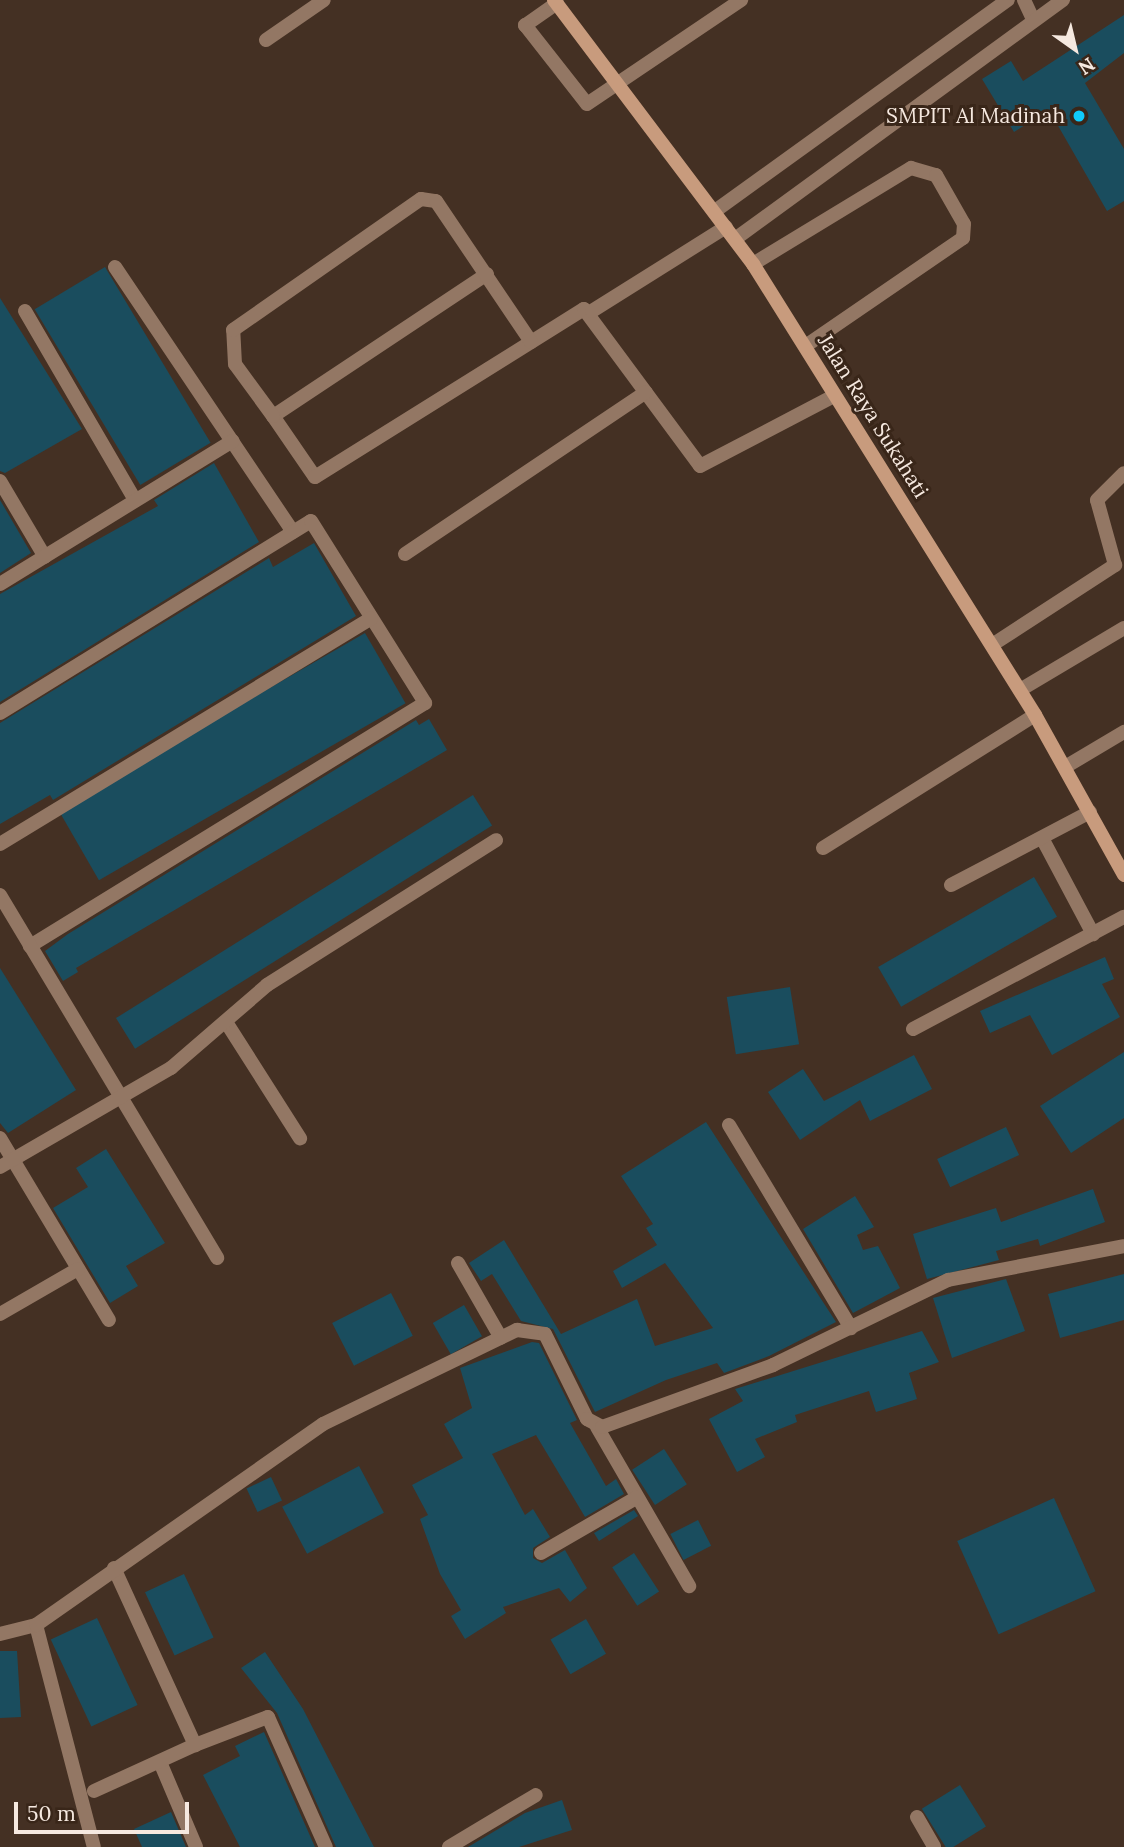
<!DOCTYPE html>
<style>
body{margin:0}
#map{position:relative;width:1124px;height:1847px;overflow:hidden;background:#443023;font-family:Lora,serif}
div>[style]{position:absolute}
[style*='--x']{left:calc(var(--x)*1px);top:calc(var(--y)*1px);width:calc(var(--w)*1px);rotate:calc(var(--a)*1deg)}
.building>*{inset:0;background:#1a4d5e;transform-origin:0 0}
.lane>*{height:14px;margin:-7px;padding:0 7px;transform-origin:7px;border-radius:7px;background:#937764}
.street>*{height:14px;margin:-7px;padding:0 7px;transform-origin:7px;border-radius:7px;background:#937764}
.secondary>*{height:14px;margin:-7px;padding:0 7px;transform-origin:7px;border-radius:7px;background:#c89b7d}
.dots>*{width:19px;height:19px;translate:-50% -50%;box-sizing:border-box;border:4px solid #392619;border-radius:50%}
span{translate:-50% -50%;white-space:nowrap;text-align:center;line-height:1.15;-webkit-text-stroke:6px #392619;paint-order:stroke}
.poi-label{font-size:21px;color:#f6e9e0}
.right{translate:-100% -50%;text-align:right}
.street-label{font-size:21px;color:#f6e9e0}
.north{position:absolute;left:1040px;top:14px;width:70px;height:70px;-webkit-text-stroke:5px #392619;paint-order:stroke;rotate:146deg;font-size:19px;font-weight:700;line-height:28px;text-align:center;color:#f6e9e0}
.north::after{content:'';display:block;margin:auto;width:24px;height:32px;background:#f6e9e0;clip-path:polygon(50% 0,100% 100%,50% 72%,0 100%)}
.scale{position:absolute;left:14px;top:1802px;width:175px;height:32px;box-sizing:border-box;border:4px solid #f6e9e0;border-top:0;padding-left:9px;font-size:21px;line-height:24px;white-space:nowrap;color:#f6e9e0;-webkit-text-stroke:5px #392619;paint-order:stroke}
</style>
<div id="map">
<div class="building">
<div style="clip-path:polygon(1124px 15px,1124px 53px,1085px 83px,1124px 149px,1124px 201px,1107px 211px,1049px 110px,1014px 132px,982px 79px,1011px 61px,1023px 81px)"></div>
<div style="left:105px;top:267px;width:205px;height:82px;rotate:59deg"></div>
<div style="clip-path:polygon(0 298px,82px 429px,5px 473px,0 471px)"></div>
<div style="clip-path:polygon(214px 463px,259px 542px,0 702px,0 594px,158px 506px,154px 500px)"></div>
<div style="clip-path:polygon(0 500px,31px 553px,0 573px)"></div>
<div style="clip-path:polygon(314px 543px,356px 616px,53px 800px,50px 795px,0 824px,0 723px,269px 558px,273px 567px)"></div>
<div style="left:365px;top:633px;width:81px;height:354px;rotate:60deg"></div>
<div style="clip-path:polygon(429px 719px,447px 750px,76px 968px,78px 972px,63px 981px,45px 951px,68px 934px,416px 720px,419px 725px)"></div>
<div style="left:473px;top:795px;width:36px;height:421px;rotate:58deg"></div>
<div style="left:1034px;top:877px;width:46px;height:180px;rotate:60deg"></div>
<div style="clip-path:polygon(1105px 957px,1114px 979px,1102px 984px,1120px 1017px,1052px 1055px,1030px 1015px,990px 1033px,980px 1011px)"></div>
<div style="clip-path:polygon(0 968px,76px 1090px,8px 1133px,0 1123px)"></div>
<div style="left:790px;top:987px;width:58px;height:64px;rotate:81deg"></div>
<div style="clip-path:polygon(1124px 1052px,1124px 1118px,1071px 1153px,1040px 1106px)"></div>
<div style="clip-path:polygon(914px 1055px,932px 1089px,870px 1121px,860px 1100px,800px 1140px,768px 1092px,803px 1069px,824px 1101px)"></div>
<div style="clip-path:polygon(706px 1122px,836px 1322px,769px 1356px,724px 1373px,717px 1363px,666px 1380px,595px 1412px,553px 1329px,521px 1321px,492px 1274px,481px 1281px,469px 1263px,504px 1240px,561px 1334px,637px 1299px,655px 1346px,713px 1328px,665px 1263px,622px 1288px,613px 1271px,657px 1245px,646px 1228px,653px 1224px,621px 1176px)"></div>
<div style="left:1006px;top:1127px;width:31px;height:76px;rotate:65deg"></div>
<div style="clip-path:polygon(106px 1149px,165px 1243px,126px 1266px,138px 1286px,110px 1303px,53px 1208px,88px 1187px,76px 1168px)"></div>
<div style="clip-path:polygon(1093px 1189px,1105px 1222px,1040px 1246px,1038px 1239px,996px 1251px,999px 1260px,927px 1279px,913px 1234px,996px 1208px,1001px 1222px)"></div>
<div style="clip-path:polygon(855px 1196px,874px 1227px,857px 1235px,863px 1250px,878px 1246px,900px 1288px,853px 1313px,803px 1229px)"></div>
<div style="clip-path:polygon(1124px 1274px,1124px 1320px,1060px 1338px,1048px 1294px)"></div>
<div style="clip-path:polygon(1006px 1279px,1025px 1331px,952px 1358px,933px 1298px)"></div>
<div style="left:391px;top:1293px;width:48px;height:66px;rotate:63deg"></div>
<div style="left:464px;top:1305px;width:36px;height:36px;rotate:60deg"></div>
<div style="clip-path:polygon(922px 1331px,939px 1362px,909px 1373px,917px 1399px,876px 1412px,869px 1391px,795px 1415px,797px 1422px,755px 1439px,765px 1457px,737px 1472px,709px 1419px,743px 1401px,735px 1389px)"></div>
<div style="clip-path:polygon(532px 1342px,539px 1343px,577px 1420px,570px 1423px,606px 1486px,616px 1479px,624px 1494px,585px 1517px,536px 1435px,492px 1454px,525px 1515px,533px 1509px,550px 1537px,533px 1548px,533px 1558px,542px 1563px,565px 1550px,587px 1588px,570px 1602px,559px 1588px,503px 1607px,506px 1613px,465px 1639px,451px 1616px,461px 1610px,440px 1574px,420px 1519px,428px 1515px,412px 1485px,463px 1458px,444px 1424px,472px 1408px,460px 1368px)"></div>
<div style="left:664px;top:1449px;width:42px;height:38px;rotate:57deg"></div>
<div style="left:359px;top:1466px;width:53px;height:87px;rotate:62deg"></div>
<div style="left:271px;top:1477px;width:26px;height:27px;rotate:65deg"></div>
<div style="left:1054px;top:1498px;width:102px;height:106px;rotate:66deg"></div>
<div style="clip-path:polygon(634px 1510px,638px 1516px,599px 1541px,594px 1533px)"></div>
<div style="left:698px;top:1520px;width:29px;height:31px;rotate:63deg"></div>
<div style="left:634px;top:1553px;width:46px;height:26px;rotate:57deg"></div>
<div style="left:184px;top:1574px;width:70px;height:43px;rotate:65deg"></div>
<div style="left:97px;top:1618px;width:96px;height:51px;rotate:65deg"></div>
<div style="left:586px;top:1619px;width:40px;height:41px;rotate:60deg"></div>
<div style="clip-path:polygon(0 1651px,17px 1651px,21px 1717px,0 1718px)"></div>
<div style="clip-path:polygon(265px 1652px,303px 1709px,374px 1847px,336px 1847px,277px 1713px,241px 1668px)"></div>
<div style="clip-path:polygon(264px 1732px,315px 1847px,240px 1847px,203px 1775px,240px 1756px,235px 1746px)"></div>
<div style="left:960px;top:1785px;width:49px;height:45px;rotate:58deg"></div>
<div style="clip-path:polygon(562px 1800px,572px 1830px,519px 1847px,468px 1847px,525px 1813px)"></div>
<div style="clip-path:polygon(171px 1812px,186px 1847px,142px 1847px,134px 1829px)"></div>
</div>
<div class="lane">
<div style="--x:1024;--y:0;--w:21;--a:65"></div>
<div style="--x:557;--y:3;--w:39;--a:145"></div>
<div style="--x:525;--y:25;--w:100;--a:51.9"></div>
<div style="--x:587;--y:104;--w:186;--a:-34"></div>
<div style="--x:266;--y:40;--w:70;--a:-34.6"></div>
<div style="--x:715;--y:211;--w:361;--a:-35.8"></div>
<div style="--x:735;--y:239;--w:406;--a:-36.1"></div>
<div style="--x:753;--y:264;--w:185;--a:-31.3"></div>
<div style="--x:911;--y:168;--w:26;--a:16"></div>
<div style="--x:936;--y:175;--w:56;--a:60.3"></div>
<div style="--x:964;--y:224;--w:14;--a:94"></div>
<div style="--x:963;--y:238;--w:191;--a:145.6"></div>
<div style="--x:487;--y:274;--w:257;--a:146.4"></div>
<div style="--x:273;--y:416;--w:74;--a:55.5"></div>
<div style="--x:315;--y:477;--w:317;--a:-32"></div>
<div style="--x:584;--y:309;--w:195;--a:53.5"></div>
<div style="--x:700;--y:466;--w:151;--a:-27.6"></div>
<div style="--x:592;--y:311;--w:158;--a:-32.1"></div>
<div style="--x:273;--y:416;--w:64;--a:-126.2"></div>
<div style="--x:235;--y:364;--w:34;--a:-93"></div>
<div style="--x:233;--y:330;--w:229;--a:-34.9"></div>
<div style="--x:421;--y:199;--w:15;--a:8"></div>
<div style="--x:436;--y:201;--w:170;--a:56"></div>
<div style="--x:405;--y:554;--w:290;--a:-33.9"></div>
<div style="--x:992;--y:645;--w:147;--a:-33"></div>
<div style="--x:1115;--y:565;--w:67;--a:-105.5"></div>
<div style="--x:1097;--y:500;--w:38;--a:-45"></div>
<div style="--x:1042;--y:838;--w:109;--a:62"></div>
<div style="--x:823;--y:848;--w:250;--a:-32.1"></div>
<div style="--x:951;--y:885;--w:157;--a:-27.7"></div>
<div style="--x:913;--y:1029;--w:239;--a:-28"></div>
</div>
<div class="street">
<div style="--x:115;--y:267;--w:319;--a:56.1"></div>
<div style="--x:25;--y:311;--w:219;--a:59.8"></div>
<div style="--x:0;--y:481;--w:88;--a:59.4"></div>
<div style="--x:0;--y:584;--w:273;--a:-31.6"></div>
<div style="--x:1020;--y:690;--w:121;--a:-30.8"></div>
<div style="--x:0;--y:713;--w:365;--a:-31.7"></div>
<div style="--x:311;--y:521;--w:215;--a:57.9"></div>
<div style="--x:425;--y:703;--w:464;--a:148.4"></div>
<div style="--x:1065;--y:767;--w:69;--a:-30.7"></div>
<div style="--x:0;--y:844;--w:434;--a:-31.3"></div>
<div style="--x:0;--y:895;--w:423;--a:59.1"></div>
<div style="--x:226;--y:1022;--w:138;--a:57.5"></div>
<div style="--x:729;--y:1125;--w:237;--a:59"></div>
<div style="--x:0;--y:1138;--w:212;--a:59.1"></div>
<div style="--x:0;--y:1167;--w:198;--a:-30.1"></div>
<div style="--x:171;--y:1068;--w:127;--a:-40.8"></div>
<div style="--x:267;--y:985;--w:271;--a:-32.3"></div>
<div style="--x:458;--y:1263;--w:86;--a:60.2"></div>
<div style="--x:0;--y:1314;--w:90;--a:-30"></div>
<div style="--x:597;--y:1427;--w:184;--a:59.9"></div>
<div style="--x:541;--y:1553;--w:110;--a:-30.1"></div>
<div style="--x:114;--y:1568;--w:195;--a:65.4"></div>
<div style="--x:195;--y:1745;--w:78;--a:-21"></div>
<div style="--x:268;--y:1717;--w:142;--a:66"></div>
<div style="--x:36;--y:1625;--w:229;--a:75.4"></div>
<div style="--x:0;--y:1634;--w:37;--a:-14"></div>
<div style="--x:36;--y:1625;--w:350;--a:-35"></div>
<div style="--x:323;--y:1424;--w:216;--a:-25.9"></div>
<div style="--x:517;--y:1330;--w:28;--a:8"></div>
<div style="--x:545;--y:1334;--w:95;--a:63.7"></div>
<div style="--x:587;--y:1419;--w:17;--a:28"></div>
<div style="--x:602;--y:1427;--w:182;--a:-19.9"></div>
<div style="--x:773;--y:1365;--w:195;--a:-25.9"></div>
<div style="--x:948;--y:1280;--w:179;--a:-10.9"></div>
<div style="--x:160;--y:1762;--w:92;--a:67"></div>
<div style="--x:94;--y:1791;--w:111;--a:-24.5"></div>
<div style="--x:917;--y:1817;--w:34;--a:60"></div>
<div style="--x:449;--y:1847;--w:101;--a:-30.9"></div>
</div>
<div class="secondary">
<div style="--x:554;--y:0;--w:331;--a:53"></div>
<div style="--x:753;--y:264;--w:532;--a:57.98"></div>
<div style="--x:1035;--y:715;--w:183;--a:60.9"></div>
</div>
<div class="dots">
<div style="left:1079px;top:116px;background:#10cafa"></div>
</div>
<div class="poi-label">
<span class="right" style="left:1065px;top:116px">SMPIT Al Madinah</span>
</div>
<div class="street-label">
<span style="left:873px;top:416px;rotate:58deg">Jalan Raya Sukahati</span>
</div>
<div class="north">N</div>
<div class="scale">50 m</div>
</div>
